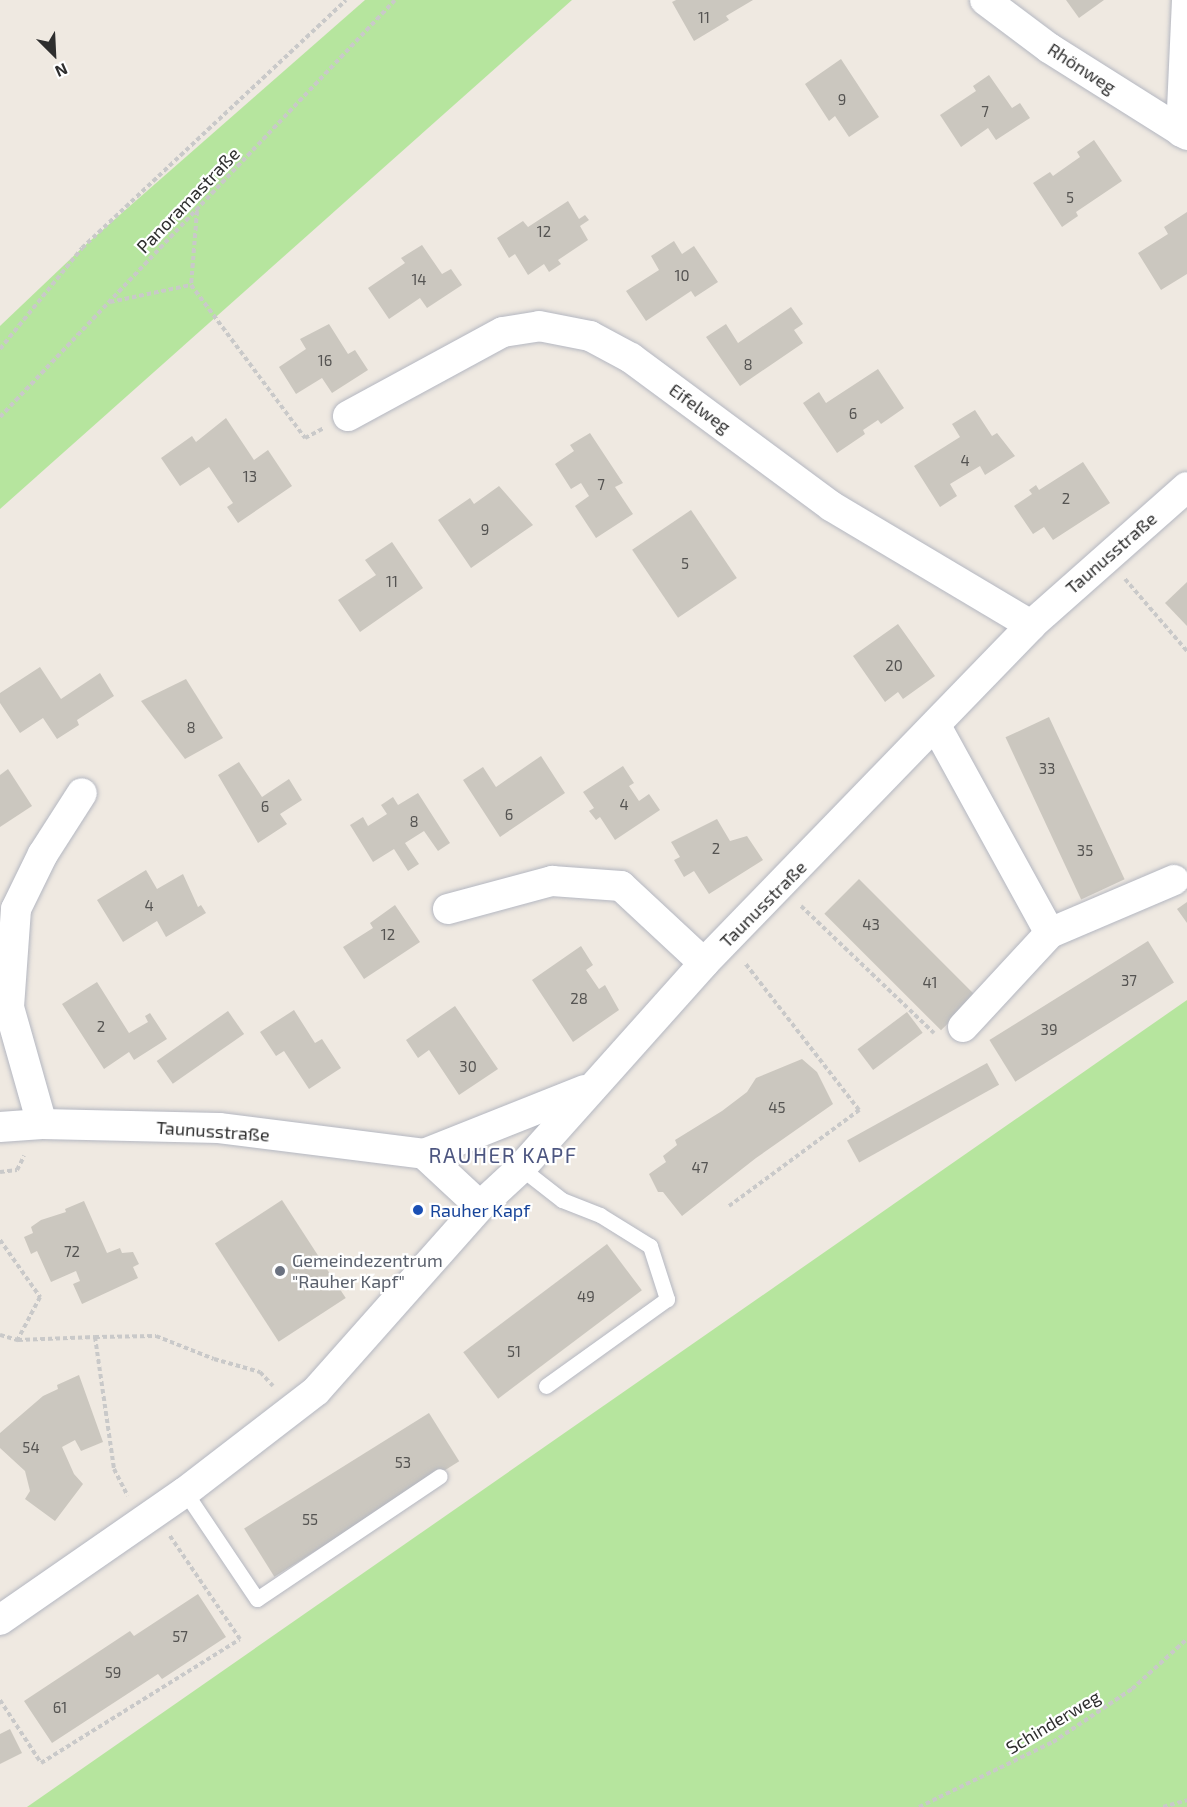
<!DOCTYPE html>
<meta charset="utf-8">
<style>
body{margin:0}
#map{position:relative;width:1187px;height:1807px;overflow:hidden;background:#efe9e1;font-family:"Exo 2",sans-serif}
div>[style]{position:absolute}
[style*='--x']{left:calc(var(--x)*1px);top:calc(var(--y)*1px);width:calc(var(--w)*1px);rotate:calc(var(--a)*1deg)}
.green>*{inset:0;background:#b6e59e}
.building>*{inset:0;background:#cbc7bf;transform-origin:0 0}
.path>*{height:4px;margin-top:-2px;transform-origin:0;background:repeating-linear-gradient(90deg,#c9c9c9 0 4.5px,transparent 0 7.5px)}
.roads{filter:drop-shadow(0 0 2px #b4b7c1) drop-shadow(0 0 2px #b4b7c1)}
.lane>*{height:15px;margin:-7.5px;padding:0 7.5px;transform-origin:7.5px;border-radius:7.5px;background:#fff}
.street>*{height:30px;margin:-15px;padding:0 15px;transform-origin:15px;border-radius:15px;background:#fff}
.dots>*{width:16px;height:16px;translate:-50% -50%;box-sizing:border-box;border:3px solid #fff;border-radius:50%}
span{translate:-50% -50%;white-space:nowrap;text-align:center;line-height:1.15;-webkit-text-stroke:4.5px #fff;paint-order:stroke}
.number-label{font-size:15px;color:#555452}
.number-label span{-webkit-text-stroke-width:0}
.street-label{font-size:18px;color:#2e2e2e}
.transit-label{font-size:18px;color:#164399}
.left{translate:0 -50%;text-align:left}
.worship-label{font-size:18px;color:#5b616d}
.quarter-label{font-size:21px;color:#4d5680;letter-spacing:1.5px}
.north{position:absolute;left:24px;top:24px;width:60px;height:60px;-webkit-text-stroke:4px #fff;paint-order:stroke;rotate:156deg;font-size:16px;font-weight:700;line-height:24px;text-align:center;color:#2e2e2e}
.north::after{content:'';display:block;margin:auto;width:21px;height:27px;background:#2e2e2e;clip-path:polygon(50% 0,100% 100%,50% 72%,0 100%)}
</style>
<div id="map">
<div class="green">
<div style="clip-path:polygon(365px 0,572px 0,0 509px,0 326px,82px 248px)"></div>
<div style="clip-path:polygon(1187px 1000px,1187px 1807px,27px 1807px)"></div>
</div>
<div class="building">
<div style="clip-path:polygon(676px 0,753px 0,726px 16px,729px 20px,694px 41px,672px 2px)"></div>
<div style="clip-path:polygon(1066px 0,1104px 0,1079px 18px)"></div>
<div style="clip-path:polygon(841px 59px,879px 117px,849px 137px,835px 116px,829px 121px,805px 84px)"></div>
<div style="clip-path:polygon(989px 75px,1012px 108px,1020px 103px,1030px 118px,996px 140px,988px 128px,961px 147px,940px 115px,976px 91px,973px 86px)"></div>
<div style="clip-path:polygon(1094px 140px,1122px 181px,1076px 212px,1078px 216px,1062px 227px,1033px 183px,1050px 172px,1053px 176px,1080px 157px,1077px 152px)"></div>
<div style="clip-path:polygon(568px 201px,579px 219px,585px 215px,589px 220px,580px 226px,588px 240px,558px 260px,561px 264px,549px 272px,544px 264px,528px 275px,515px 254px,509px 258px,497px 238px,523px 221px,528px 227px)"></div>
<div style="clip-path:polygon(1187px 212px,1187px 274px,1161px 290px,1138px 253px,1168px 234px,1164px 227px)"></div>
<div style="clip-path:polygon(674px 241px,682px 254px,694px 246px,718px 282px,695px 297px,691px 291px,646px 321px,626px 291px,659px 270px,651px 256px)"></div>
<div style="clip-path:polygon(422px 245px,442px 274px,451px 269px,462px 285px,427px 308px,420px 298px,389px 319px,368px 288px,405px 263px,401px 258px)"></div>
<div style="clip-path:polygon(791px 307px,803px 324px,794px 330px,803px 343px,740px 386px,706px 337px,726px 324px,738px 343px)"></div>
<div style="clip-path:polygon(329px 324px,348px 354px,355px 350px,368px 370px,332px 393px,322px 378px,296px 394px,279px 367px,306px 349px,300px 339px)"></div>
<div style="clip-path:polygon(878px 369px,904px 408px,881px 424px,878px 420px,863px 430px,865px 434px,837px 453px,803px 403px,819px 392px,826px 403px)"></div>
<div style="clip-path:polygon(975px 410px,992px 436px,997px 433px,1015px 456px,985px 475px,980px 466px,950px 484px,957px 496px,940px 507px,914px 466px,960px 437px,952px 424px)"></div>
<div style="clip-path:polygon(226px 418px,254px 460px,268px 450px,292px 486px,238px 523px,227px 507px,233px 503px,209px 467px,180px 486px,161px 458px,192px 436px,196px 442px)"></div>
<div style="clip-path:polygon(590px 433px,623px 483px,615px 487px,633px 514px,596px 538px,575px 506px,589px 496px,581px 483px,571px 489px,555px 464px,574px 451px,570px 445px)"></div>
<div style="clip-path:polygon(1083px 462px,1110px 503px,1053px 540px,1044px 527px,1033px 534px,1014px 506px,1032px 494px,1029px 490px,1036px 485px,1039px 490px)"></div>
<div style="clip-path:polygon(499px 486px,533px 525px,471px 568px,438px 520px,470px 498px,474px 504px)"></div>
<div style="left:691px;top:510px;width:82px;height:71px;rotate:56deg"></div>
<div style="clip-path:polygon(392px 542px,423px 588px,360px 632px,338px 600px,376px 575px,365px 560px)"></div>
<div style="clip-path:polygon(1187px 582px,1187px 626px,1165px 603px)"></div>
<div style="clip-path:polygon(898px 624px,935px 676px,903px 699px,898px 692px,885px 702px,853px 656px)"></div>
<div style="clip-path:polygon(40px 667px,61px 699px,100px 673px,114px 696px,77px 720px,79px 725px,57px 739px,43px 718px,20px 733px,0 703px,0 693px)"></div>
<div style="clip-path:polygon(186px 679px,223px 738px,185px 759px,141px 701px)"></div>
<div style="left:1049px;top:717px;width:179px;height:48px;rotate:65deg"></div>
<div style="clip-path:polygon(541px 756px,565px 793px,500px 837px,463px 780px,483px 767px,496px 787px)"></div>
<div style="clip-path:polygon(239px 762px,262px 797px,289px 779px,302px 800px,280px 814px,287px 824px,258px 843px,218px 775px)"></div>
<div style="clip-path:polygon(623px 766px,634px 783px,629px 786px,639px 801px,649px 794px,660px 810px,615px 840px,600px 817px,596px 820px,589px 811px,594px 808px,583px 792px)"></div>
<div style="clip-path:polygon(8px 769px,32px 806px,0 827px,0 775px)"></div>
<div style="clip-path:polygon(418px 793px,450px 843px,438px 851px,424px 831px,405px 843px,419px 864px,408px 871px,394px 849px,373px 862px,350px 825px,363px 817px,368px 826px,387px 814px,381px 805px,393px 797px,398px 805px)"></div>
<div style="clip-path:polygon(717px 819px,730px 841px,747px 836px,763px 860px,709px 894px,694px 871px,684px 877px,674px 860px,680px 857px,671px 842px)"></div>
<div style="clip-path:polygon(146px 870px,157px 889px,183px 874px,198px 907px,201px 905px,206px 913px,166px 937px,157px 921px,123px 942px,97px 900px)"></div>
<div style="left:859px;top:879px;width:165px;height:49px;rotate:45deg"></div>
<div style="clip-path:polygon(1187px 902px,1187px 923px,1177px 909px)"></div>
<div style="clip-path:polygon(395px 905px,420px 942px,364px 979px,343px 947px,373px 928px,370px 923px)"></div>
<div style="left:1148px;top:941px;width:49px;height:187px;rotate:58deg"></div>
<div style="clip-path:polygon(581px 946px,593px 965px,586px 970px,599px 989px,605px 985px,619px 1010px,573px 1042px,532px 980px)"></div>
<div style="clip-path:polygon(97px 982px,129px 1033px,148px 1022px,145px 1016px,150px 1013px,167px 1039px,134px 1060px,129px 1052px,104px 1069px,62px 1004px)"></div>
<div style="clip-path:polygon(455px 1006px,498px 1069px,459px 1095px,429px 1050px,418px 1058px,406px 1040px)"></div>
<div style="clip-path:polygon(294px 1010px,315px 1043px,322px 1039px,341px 1068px,309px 1089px,284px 1051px,276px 1056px,260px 1032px)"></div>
<div style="left:228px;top:1011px;width:28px;height:87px;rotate:55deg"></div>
<div style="left:907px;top:1012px;width:26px;height:62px;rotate:53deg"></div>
<div style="clip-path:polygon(802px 1059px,817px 1072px,833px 1104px,756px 1158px,682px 1216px,663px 1192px,658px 1192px,649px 1174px,666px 1162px,663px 1156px,677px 1145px,675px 1140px,722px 1111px,747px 1092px,756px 1078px)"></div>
<div style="left:987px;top:1063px;width:25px;height:160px;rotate:61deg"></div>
<div style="left:282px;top:1200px;width:117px;height:80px;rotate:57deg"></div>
<div style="clip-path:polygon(84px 1201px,107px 1253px,120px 1248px,122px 1253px,133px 1252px,139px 1264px,133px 1267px,138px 1278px,82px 1304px,73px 1284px,80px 1281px,76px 1271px,51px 1282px,37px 1251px,31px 1254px,24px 1237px,33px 1233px,31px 1227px,41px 1220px,66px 1212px,65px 1209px)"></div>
<div style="left:607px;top:1244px;width:58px;height:180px;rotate:53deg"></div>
<div style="clip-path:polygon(79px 1375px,103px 1442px,81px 1451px,75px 1440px,62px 1447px,74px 1474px,83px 1484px,55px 1521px,25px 1499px,30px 1491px,25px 1471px,0 1448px,0 1433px,43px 1396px,58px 1389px,57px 1385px)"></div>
<div style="left:429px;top:1413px;width:57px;height:218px;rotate:58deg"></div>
<div style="clip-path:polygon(198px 1594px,226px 1637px,162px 1679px,158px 1674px,52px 1743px,24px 1701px,130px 1631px,134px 1636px)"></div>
<div style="clip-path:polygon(10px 1729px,22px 1753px,0 1764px,0 1734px)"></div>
</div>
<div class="path">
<div style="--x:197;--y:211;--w:74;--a:94.6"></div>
<div style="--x:191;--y:285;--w:191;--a:53.3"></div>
<div style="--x:305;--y:438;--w:21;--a:-28"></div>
<div style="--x:110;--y:302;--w:83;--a:-11.9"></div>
<div style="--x:0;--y:349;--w:130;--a:-50.9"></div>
<div style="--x:82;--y:248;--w:362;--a:-43.2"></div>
<div style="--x:0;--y:417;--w:574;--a:-46.55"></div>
<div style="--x:1125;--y:579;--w:95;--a:49.3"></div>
<div style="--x:801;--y:906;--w:184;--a:43.7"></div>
<div style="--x:0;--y:1172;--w:17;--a:-7"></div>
<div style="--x:17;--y:1170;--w:16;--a:-63"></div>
<div style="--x:729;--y:1206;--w:162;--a:-36.4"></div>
<div style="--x:859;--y:1110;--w:187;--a:-127.8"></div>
<div style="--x:0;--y:1240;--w:70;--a:54.9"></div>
<div style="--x:40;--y:1297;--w:47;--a:117.6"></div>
<div style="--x:0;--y:1335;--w:19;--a:16"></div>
<div style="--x:18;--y:1340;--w:77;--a:-2.2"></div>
<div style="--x:95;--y:1337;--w:133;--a:81.8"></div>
<div style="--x:114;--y:1469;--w:30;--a:63"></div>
<div style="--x:95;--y:1337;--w:61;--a:-0.9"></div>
<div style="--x:156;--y:1336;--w:62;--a:21.6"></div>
<div style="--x:214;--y:1359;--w:48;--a:15.8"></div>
<div style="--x:260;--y:1372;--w:19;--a:47"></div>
<div style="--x:0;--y:1700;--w:75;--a:56.9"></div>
<div style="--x:41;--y:1763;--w:234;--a:-31.9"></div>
<div style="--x:240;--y:1639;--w:125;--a:-124.2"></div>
<div style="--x:919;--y:1807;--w:149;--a:-25.9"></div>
<div style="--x:1053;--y:1742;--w:95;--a:-33.9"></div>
<div style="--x:1132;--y:1689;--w:74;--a:-42.3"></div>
<div style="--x:1163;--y:1807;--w:25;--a:-16"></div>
</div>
<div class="roads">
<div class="lane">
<div style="--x:521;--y:1168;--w:52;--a:38"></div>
<div style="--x:562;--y:1200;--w:41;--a:21.5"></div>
<div style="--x:600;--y:1215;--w:59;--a:31.8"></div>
<div style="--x:650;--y:1246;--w:56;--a:72.2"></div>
<div style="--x:667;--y:1299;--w:149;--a:144.3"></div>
<div style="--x:185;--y:1492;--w:129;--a:56.1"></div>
<div style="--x:257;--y:1599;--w:220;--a:-33.9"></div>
</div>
<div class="street">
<div style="--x:985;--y:0;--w:80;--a:36.9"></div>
<div style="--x:1049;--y:48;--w:163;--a:32.2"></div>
<div style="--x:1181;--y:132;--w:132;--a:-87.4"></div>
<div style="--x:348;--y:416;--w:176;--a:-28.5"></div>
<div style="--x:503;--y:332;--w:36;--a:-9"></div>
<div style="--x:539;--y:326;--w:52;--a:11.1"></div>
<div style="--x:590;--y:336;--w:47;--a:28.2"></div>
<div style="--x:631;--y:358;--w:249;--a:36.5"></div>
<div style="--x:831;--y:506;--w:233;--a:30.8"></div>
<div style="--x:936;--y:726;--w:236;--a:61.2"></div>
<div style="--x:1050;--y:933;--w:128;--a:132.8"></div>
<div style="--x:448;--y:909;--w:108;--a:-15.1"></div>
<div style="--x:552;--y:881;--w:69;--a:4.1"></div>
<div style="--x:621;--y:886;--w:113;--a:42.9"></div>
<div style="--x:1050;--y:933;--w:135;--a:-23.1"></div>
<div style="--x:42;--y:1124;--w:122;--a:-105.8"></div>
<div style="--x:9;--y:1007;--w:98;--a:-85.9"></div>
<div style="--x:16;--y:909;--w:61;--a:-63.9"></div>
<div style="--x:43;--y:854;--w:72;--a:-57.4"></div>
<div style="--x:0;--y:1127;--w:42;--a:-4.1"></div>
<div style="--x:42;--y:1124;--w:177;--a:1.3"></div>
<div style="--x:219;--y:1128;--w:207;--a:7.2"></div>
<div style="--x:424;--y:1154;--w:173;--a:-21.7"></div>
<div style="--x:424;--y:1154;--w:76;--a:42.9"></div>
<div style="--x:0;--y:1620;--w:225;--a:-34.7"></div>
<div style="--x:185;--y:1492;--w:165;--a:-37.6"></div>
<div style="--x:316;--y:1391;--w:247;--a:-48.4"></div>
<div style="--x:480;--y:1206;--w:56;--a:-42.8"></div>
<div style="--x:521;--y:1168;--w:275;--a:-48.2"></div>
<div style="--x:704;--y:963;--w:470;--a:-45.9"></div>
<div style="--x:1031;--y:625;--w:208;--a:-41.5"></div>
</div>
</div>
<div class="dots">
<div style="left:418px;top:1210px;background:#1a4fb4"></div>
<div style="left:280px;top:1271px;background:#6b7280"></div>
</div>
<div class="number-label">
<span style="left:704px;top:18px">11</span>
<span style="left:842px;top:100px">9</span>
<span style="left:985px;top:112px">7</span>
<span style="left:1070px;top:198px">5</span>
<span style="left:544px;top:232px">12</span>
<span style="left:682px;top:276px">10</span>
<span style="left:419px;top:280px">14</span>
<span style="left:325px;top:361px">16</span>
<span style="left:748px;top:365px">8</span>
<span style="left:853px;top:414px">6</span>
<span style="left:965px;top:461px">4</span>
<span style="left:250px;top:477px">13</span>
<span style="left:601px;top:485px">7</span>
<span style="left:1066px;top:499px">2</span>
<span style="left:485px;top:530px">9</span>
<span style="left:685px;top:564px">5</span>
<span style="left:392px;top:582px">11</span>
<span style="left:894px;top:666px">20</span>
<span style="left:191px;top:728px">8</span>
<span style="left:1047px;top:769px">33</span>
<span style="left:624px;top:805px">4</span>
<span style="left:265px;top:807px">6</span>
<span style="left:509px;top:815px">6</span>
<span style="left:414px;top:822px">8</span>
<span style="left:716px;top:849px">2</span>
<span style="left:1085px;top:851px">35</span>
<span style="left:149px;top:906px">4</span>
<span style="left:871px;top:925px">43</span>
<span style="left:388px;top:935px">12</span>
<span style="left:1129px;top:981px">37</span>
<span style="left:930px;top:983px">41</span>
<span style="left:579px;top:999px">28</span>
<span style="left:101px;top:1027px">2</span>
<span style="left:1049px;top:1030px">39</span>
<span style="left:468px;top:1067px">30</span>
<span style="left:777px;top:1108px">45</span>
<span style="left:700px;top:1168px">47</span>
<span style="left:72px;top:1252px">72</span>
<span style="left:586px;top:1297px">49</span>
<span style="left:514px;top:1352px">51</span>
<span style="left:31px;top:1448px">54</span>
<span style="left:403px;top:1463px">53</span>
<span style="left:310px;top:1520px">55</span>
<span style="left:180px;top:1637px">57</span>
<span style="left:113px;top:1673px">59</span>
<span style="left:60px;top:1708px">61</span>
</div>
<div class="street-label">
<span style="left:1082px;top:68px;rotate:33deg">Rhönweg</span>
<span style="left:188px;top:200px;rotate:-46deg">Panoramastraße</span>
<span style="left:700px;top:408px;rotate:36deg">Eifelweg</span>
<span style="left:1111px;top:553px;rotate:-41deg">Taunusstraße</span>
<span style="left:763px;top:904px;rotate:-45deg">Taunusstraße</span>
<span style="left:213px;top:1131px;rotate:4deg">Taunusstraße</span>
<span style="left:1053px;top:1722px;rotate:-31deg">Schinderweg</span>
</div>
<div class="transit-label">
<span class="left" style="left:430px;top:1210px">Rauher Kapf</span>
</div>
<div class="worship-label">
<span class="left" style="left:292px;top:1271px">Gemeindezentrum<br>"Rauher Kapf"</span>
</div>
<div class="quarter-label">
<span style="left:503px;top:1155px">RAUHER KAPF</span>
</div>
<div class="north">N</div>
</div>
